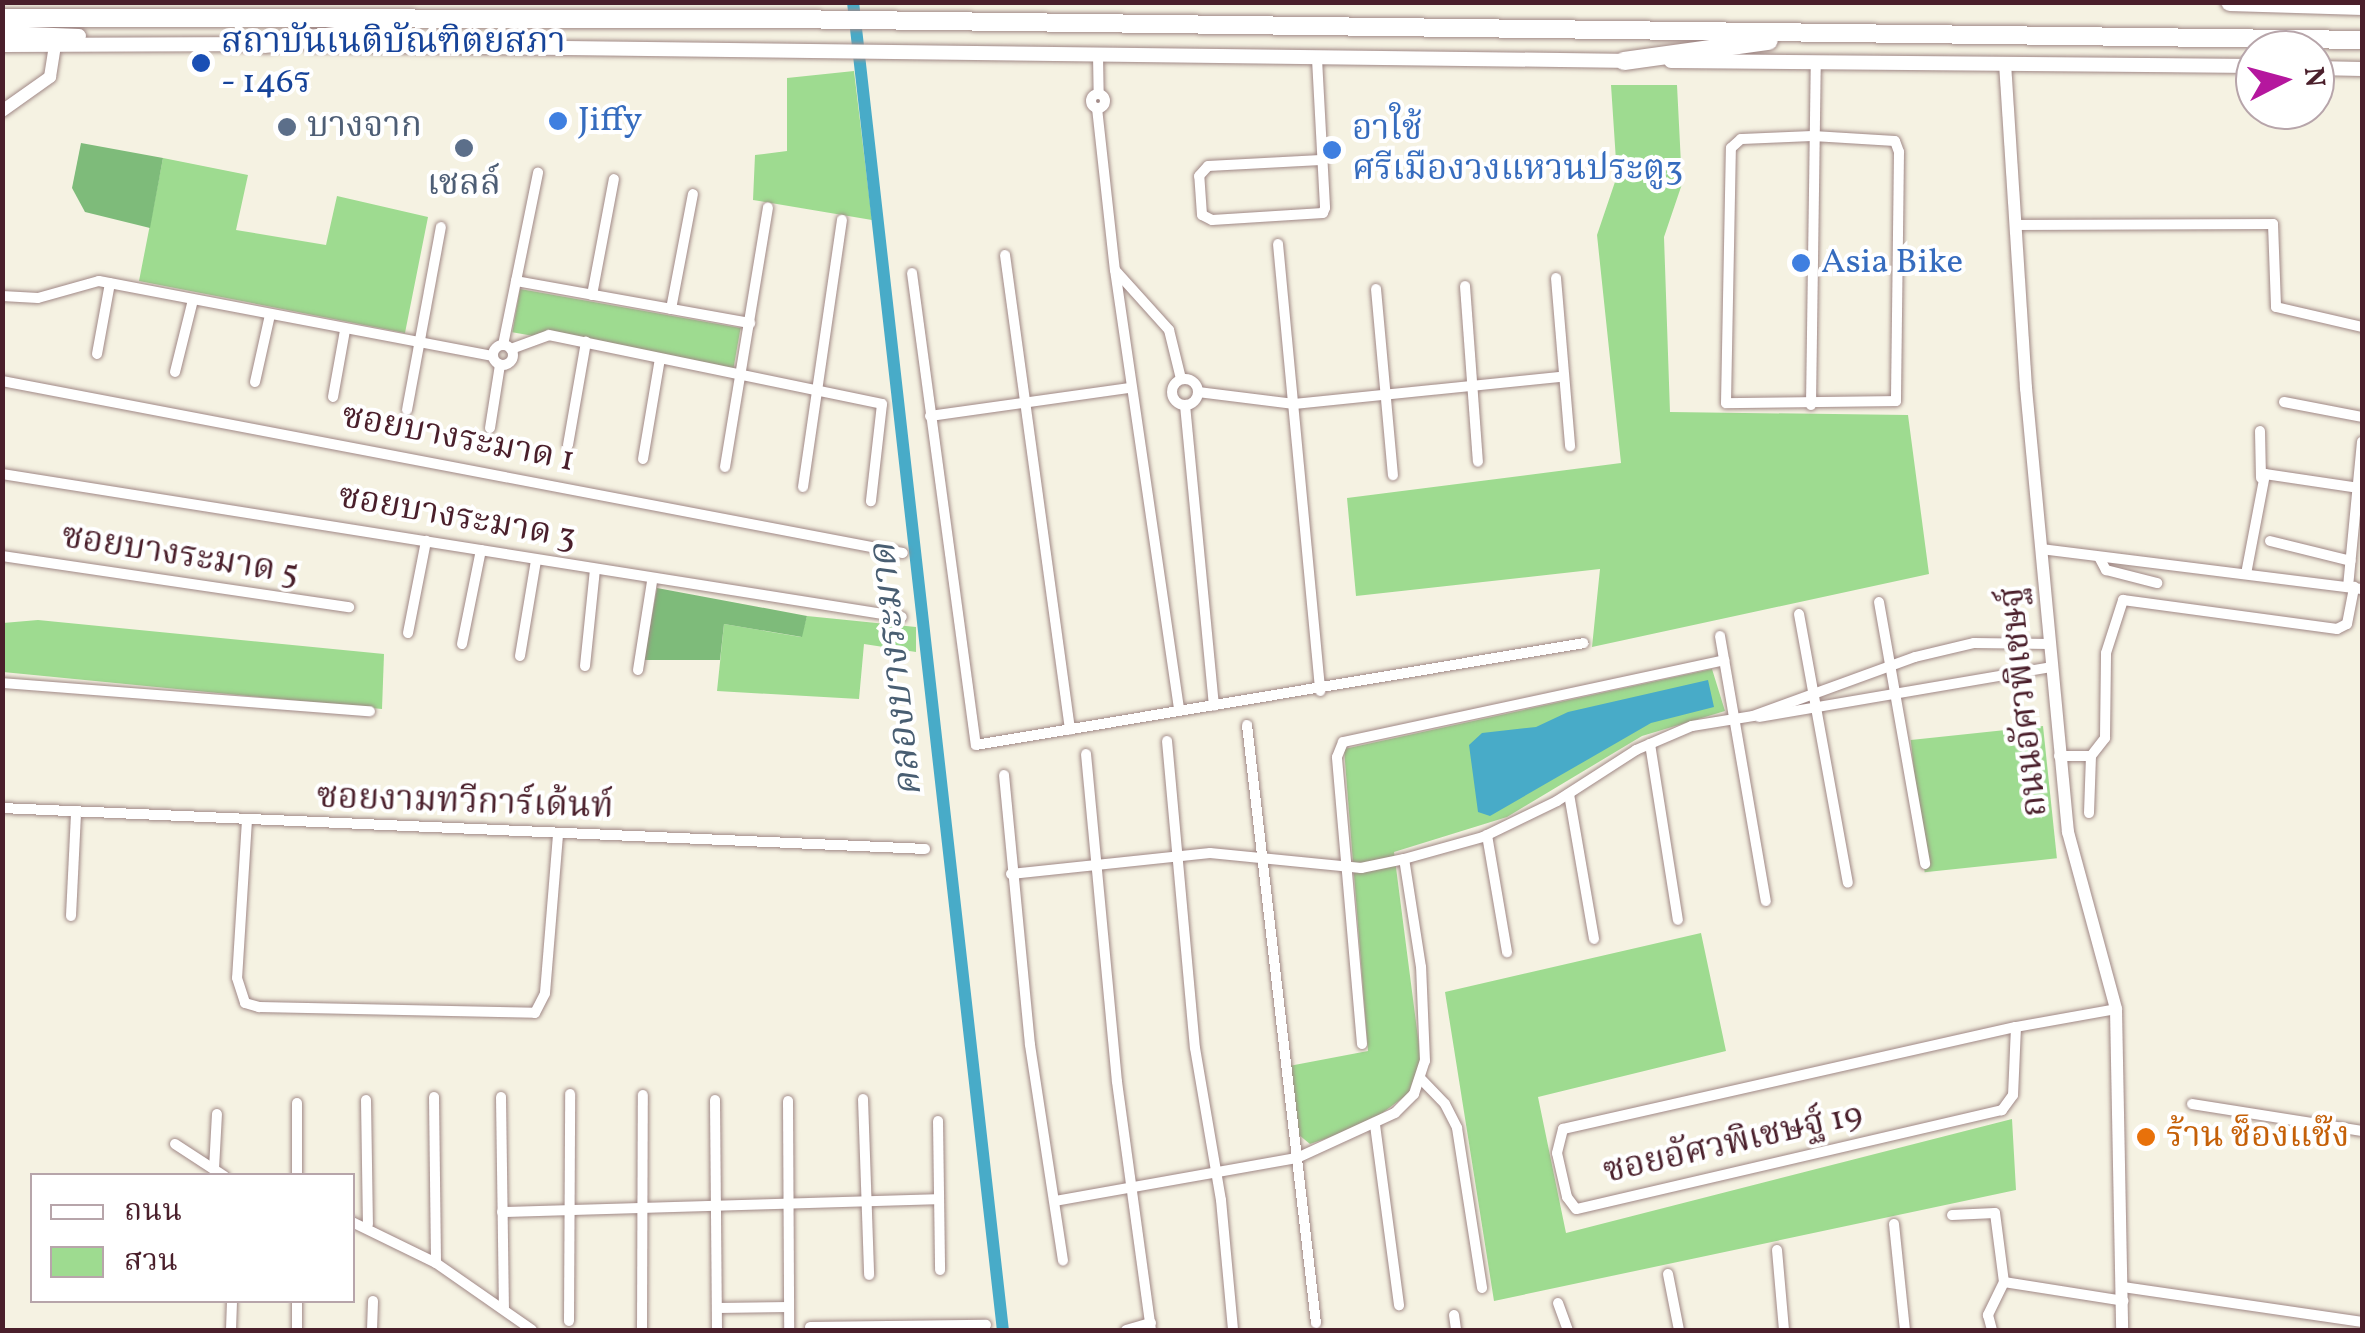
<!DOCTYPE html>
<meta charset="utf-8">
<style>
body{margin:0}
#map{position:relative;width:2365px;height:1333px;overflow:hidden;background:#f5f2e2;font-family:Vollkorn,"Noto Serif Thai",serif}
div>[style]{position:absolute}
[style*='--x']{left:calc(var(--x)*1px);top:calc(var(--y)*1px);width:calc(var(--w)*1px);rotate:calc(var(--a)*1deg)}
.green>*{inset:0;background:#9edb90;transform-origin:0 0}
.forest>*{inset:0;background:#7ebb7a}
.water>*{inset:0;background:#48abc8}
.canal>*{height:12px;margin:-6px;padding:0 6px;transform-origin:6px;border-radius:6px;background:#48abc8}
.roads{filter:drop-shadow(0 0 2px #a08886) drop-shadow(0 0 2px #a08886)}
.minor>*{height:10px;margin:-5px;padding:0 5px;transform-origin:5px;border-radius:5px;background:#fff}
.minor>.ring{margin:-5px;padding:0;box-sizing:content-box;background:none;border:10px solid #fff;border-radius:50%}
.tertiary>*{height:12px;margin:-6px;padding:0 6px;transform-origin:6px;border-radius:6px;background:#fff}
.secondary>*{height:14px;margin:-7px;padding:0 7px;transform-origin:7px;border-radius:7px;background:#fff}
.trunk>*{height:18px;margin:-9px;padding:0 9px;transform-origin:9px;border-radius:9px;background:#fff}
.dots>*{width:28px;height:28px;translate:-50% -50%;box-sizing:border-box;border:5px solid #fff;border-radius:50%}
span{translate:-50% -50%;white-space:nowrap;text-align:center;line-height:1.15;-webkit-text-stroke:8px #fff;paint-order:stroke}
.transit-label{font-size:35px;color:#164399}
.left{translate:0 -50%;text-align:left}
.shop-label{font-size:35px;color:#366cbe}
.service-label{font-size:35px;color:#4e5e75}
.street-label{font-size:35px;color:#4a1f2b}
.food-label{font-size:35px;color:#c56008}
.water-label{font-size:38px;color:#495e72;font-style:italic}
.frame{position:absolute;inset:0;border:5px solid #4a1f2b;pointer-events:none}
.legend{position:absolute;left:30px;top:1173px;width:325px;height:130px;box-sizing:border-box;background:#fff;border:2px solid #b7a5aa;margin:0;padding:12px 18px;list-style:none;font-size:30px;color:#4a1f2b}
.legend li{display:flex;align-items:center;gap:20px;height:50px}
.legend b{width:50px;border:2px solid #b7a5aa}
.north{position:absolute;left:2235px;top:30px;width:100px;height:100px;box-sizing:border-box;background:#fff;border:2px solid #b7a5aa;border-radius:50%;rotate:84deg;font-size:28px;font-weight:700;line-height:40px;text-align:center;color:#4a1f2b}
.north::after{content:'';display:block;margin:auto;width:35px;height:45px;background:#b5179e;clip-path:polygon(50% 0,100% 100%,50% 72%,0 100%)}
</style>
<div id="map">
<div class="green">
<div style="clip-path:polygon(854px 71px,872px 220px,753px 200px,755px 155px,787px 151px,787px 78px)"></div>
<div style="clip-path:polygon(1611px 85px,1677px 85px,1682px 184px,1664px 237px,1670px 412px,1908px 415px,1929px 574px,1592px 647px,1600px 569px,1356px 596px,1347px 498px,1621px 463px,1597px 235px,1617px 176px)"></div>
<div style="clip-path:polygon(163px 158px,248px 175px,236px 230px,326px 245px,337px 196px,428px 217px,405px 333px,139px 281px)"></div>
<div style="left:520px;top:289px;width:224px;height:44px;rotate:10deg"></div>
<div style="clip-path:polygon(807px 616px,916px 627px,916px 652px,864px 644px,859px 699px,717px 691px,724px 624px,801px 637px)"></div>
<div style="clip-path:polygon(38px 620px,384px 654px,382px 709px,3px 672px,3px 623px)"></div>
<div style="clip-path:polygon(1712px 669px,1725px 711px,1642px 736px,1507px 817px,1394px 852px,1421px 1061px,1408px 1094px,1366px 1125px,1310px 1144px,1299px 1135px,1289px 1066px,1368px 1051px,1344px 749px)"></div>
<div style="left:2043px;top:726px;width:133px;height:133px;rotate:84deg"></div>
<div style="clip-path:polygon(1701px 933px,1726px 1051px,1538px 1097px,1566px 1233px,2012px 1119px,2016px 1190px,1494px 1301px,1445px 992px)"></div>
</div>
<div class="forest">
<div style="clip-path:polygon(81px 143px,163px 158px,150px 228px,85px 212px,72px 188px)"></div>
<div style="clip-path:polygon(657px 588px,807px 616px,802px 637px,724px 624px,720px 660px,644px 660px)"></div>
</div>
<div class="water">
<div style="clip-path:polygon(1708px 680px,1714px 707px,1651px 723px,1490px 816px,1478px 812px,1469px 745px,1482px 733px,1536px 727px,1568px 712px)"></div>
</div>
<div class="canal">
<div style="--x:853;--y:2;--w:1336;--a:83.56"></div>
</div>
<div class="roads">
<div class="minor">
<div style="--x:1098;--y:55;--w:39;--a:89"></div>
<div style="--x:1317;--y:59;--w:149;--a:86.9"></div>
<div style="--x:1325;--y:208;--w:5;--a:112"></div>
<div style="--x:1323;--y:213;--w:111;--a:176.4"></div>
<div style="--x:1212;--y:220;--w:11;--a:-153"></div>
<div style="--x:1202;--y:215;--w:39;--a:-94"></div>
<div style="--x:1199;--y:176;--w:13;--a:-48"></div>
<div style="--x:1208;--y:166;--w:113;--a:-3"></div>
<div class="ring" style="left:1091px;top:94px;width:4px;height:4px"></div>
<div style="--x:1097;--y:108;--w:163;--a:83.7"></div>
<div style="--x:1115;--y:270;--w:81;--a:48"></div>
<div style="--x:1169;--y:330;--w:50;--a:76.2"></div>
<div style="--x:1813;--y:136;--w:82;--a:3.5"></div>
<div style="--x:1895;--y:141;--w:12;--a:70"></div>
<div style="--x:1899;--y:152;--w:249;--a:90.7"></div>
<div style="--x:1896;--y:401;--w:170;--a:179.3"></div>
<div style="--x:1726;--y:403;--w:255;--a:-88.9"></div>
<div style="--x:1731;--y:148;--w:13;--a:-42"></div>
<div style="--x:1741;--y:139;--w:72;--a:-2.4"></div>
<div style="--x:2016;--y:225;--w:257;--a:-0.2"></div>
<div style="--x:2273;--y:224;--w:83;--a:87.9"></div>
<div style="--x:2276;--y:307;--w:88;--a:13.1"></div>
<div style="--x:1278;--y:244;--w:449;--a:84.6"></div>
<div style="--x:1005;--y:255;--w:479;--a:82.2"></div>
<div style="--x:1115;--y:270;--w:445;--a:81.7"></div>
<div style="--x:912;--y:273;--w:476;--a:82.3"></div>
<div style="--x:976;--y:745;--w:616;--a:-9.52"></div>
<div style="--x:1556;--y:278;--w:169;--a:85.2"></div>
<div style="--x:516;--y:281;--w:238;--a:10.2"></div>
<div style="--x:1465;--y:286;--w:176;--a:85.8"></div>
<div style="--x:1376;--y:289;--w:187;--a:84.8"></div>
<div style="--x:592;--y:295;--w:118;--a:-79.3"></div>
<div style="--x:2;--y:296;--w:36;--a:3"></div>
<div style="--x:38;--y:298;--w:63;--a:-15.6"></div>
<div style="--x:99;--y:281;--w:400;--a:10.8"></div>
<div style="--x:671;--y:309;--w:117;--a:-79.2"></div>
<div class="ring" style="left:493px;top:345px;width:10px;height:10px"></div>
<div style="--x:503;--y:345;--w:176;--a:-78.5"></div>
<div style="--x:511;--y:349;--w:40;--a:-20.2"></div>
<div style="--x:549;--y:335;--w:340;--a:11.7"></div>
<div style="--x:882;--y:404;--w:98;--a:96.5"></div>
<div style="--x:97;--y:354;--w:72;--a:-79.6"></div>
<div style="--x:175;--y:372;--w:74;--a:-76"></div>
<div class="ring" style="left:1172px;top:379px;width:16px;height:16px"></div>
<div style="--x:2;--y:381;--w:917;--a:10.81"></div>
<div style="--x:255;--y:382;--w:69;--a:-77.4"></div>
<div style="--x:1198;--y:392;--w:97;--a:7.1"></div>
<div style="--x:1294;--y:404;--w:269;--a:-5.8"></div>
<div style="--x:333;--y:397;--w:68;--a:-79.8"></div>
<div style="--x:2284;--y:402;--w:79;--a:10.9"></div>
<div style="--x:1185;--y:405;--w:302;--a:84.5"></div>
<div style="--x:1811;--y:405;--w:344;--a:-89.2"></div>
<div style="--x:407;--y:410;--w:186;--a:-79.5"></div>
<div style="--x:930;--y:416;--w:200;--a:-8"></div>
<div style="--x:490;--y:428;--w:64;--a:-81"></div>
<div style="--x:2260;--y:431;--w:47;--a:88.8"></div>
<div style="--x:568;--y:445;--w:105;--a:-80.1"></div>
<div style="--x:643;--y:459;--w:102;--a:-80.4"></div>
<div style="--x:725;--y:467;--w:263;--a:-80.6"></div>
<div style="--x:2;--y:474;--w:911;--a:9.03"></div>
<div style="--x:803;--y:487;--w:270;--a:-81.7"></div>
<div style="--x:2270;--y:541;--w:83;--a:13.9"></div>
<div style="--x:2041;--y:549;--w:323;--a:7.1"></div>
<div style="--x:2;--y:556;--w:351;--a:8.4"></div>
<div style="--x:2099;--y:557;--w:15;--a:62"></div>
<div style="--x:2106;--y:570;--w:53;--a:14.3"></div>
<div style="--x:2246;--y:574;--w:102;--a:-79.2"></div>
<div style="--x:2265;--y:474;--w:95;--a:8.5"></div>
<div style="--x:2348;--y:587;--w:146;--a:-84.5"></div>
<div style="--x:1879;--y:602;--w:266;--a:80"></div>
<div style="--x:1799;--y:614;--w:273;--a:79.7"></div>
<div style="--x:408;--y:633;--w:94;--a:-78.9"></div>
<div style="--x:1720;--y:636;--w:269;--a:80.2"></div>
<div style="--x:462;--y:644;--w:96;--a:-78.6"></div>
<div style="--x:520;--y:656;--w:97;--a:-80.5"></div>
<div style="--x:585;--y:666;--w:97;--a:-84.1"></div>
<div style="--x:638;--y:670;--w:89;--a:-81"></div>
<div style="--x:2;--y:683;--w:369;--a:4.4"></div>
<div style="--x:1759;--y:717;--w:297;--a:-9.7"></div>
<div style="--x:1247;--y:725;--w:602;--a:83.42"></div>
<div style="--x:1167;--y:741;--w:308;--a:84.8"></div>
<div style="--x:1195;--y:1048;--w:154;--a:80.3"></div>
<div style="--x:1221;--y:1200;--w:131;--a:84.7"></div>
<div style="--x:1650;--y:744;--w:178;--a:81"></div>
<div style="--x:1086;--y:754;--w:329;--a:84.6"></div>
<div style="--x:1117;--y:1082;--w:250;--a:82.2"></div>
<div style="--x:2059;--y:756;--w:32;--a:0"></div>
<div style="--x:2091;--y:756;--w:23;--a:-52"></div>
<div style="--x:2105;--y:738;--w:85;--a:-89.3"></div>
<div style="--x:2106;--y:653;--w:56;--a:-72.2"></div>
<div style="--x:2123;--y:600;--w:216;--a:7.7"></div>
<div style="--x:2337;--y:629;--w:11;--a:-27"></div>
<div style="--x:2347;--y:624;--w:38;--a:-79"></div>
<div style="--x:1004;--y:775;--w:271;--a:84.5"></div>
<div style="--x:1030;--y:1045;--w:218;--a:81.3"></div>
<div style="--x:1569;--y:794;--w:147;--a:80.2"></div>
<div style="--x:2;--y:808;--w:924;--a:2.54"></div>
<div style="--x:2089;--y:813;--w:57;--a:-88"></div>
<div style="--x:247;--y:820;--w:158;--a:93.6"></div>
<div style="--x:237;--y:978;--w:26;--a:72"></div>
<div style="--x:245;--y:1003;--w:15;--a:16"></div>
<div style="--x:259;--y:1007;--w:276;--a:1.2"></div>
<div style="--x:535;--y:1013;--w:22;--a:-63"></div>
<div style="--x:545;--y:993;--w:160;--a:-85.3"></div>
<div style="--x:1487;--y:835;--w:119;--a:80.3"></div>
<div style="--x:1011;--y:874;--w:200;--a:-6"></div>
<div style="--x:1210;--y:853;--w:152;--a:5.7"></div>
<div style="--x:1361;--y:868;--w:44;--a:-11.8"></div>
<div style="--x:1404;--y:859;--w:82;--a:-15.6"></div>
<div style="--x:1483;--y:837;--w:82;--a:-25.9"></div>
<div style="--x:1557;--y:801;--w:94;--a:-32.8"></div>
<div style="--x:1636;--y:750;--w:61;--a:-23.2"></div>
<div style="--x:1692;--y:726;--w:62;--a:-9.3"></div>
<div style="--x:1753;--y:716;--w:172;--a:-20"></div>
<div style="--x:1915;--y:657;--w:61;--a:-13.3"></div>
<div style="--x:1974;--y:643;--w:76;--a:0.8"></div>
<div style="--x:71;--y:916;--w:104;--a:-87.2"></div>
<div style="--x:2016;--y:1027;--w:68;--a:92.5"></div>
<div style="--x:2013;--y:1095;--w:19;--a:126"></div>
<div style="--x:2002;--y:1110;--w:437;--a:166.9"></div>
<div style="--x:1576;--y:1209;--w:15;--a:-127"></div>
<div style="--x:1567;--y:1197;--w:45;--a:-102.8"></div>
<div style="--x:1557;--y:1153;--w:25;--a:-76"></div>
<div style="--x:1563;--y:1129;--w:464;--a:-12.7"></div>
<div style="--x:2016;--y:1027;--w:102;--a:-10.2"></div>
<div style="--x:1362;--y:1044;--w:288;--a:-95"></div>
<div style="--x:1337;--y:757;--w:16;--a:-68"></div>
<div style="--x:1343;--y:742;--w:390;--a:-12.1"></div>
<div style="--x:1420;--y:1078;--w:36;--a:46"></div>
<div style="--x:1445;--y:1104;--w:27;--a:63"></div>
<div style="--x:1457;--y:1128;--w:162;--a:81.1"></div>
<div style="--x:434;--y:1097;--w:166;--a:89.3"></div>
<div style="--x:501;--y:1097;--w:212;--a:89.2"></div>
<div style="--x:863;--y:1099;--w:176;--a:88"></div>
<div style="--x:366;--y:1100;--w:124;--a:89.1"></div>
<div style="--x:715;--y:1100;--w:230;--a:89.5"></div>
<div style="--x:788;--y:1101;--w:229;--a:89.7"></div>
<div style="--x:297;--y:1103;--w:73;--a:90"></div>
<div style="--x:2192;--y:1104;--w:172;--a:9"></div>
<div style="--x:938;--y:1121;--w:149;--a:89.2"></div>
<div style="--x:1375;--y:1125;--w:182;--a:82.4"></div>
<div style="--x:175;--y:1144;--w:59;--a:33.1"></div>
<div style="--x:214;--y:1169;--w:55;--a:-86.9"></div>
<div style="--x:1055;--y:1201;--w:246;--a:-10.1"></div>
<div style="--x:1297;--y:1158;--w:108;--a:-24.7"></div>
<div style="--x:1395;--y:1113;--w:27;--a:-45"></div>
<div style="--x:1414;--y:1094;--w:35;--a:-72"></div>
<div style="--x:1425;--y:1061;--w:94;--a:-92.4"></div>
<div style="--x:1421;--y:967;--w:109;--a:-98.9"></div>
<div style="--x:502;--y:1212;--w:437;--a:-1.7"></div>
<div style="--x:1952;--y:1215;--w:43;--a:-2.7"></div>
<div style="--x:1995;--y:1213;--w:70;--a:82.6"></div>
<div style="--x:2004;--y:1282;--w:37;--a:116"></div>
<div style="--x:1988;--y:1315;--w:16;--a:75"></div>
<div style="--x:352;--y:1222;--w:93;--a:26"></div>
<div style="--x:436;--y:1263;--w:117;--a:34.9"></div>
<div style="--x:1894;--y:1224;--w:107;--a:84.1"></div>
<div style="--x:1777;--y:1250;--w:80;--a:85"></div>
<div style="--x:1668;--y:1274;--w:57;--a:78.9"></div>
<div style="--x:2004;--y:1282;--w:121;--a:9"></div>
<div style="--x:2123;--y:1287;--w:242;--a:8.3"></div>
<div style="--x:297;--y:1300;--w:30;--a:90"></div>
<div style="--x:1558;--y:1303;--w:29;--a:70"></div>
<div style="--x:717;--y:1308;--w:72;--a:-0.8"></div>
<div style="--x:1454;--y:1315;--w:15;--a:82"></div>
<div style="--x:569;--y:1321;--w:227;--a:-89.7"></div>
<div style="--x:810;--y:1327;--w:176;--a:-0.7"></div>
<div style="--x:231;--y:1330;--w:30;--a:-88"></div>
<div style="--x:372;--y:1330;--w:29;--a:-88"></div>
<div style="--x:642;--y:1330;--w:235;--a:-89.8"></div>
<div style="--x:1126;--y:1330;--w:26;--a:-16"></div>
</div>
<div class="tertiary">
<div style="--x:2005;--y:63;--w:326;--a:86.3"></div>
<div style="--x:2026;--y:388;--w:446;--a:84.6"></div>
<div style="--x:2068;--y:832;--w:183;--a:74.8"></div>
<div style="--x:2116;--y:1009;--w:321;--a:88.9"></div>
<div style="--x:2;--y:111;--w:59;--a:-35.3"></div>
<div style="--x:50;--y:77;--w:32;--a:-81"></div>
</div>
<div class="secondary">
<div style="--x:2;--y:33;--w:77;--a:2.2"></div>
<div style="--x:2;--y:45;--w:272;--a:-0.2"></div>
<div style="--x:311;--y:45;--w:1323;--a:0.69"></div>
<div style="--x:1671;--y:61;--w:584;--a:0.49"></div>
<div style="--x:2315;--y:68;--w:47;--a:1.2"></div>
</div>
<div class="trunk">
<div style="--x:2230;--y:2;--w:132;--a:1.7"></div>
<div style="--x:2;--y:18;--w:781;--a:0.07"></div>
<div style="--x:783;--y:19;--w:1579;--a:0.76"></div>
<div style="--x:264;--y:44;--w:135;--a:-6.4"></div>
<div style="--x:1624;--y:61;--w:146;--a:-7.9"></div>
</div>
</div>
<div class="dots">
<div style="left:201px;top:63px;background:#1a4fb4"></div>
<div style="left:558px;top:121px;background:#3f7fe0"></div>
<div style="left:287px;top:127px;background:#5c6f8a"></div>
<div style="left:464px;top:148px;background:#5c6f8a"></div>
<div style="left:1332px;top:150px;background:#3f7fe0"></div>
<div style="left:1801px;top:263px;background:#3f7fe0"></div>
<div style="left:2146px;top:1137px;background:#e8710a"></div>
</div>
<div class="transit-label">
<span class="left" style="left:221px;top:63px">สถาบันเนติบัณฑิตยสภา<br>- 146ร</span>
</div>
<div class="shop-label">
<span class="left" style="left:578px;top:121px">Jiffy</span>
<span class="left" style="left:1352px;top:150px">อาใช้<br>ศรีเมืองวงแหวนประตู3</span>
<span class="left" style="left:1821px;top:263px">Asia Bike</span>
</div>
<div class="service-label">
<span class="left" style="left:307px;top:127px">บางจาก</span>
<span style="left:464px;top:185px">เชลล์</span>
</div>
<div class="street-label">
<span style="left:458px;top:439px;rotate:11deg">ซอยบางระมาด 1</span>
<span style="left:457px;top:518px;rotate:10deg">ซอยบางระมาด 3</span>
<span style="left:180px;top:556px;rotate:9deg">ซอยบางระมาด 5</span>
<span style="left:2025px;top:702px;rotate:-96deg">ถนนอัศวพิเชษฐ์</span>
<span style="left:465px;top:803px;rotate:2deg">ซอยงามทวีการ์เด้นท์</span>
<span style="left:1733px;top:1144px;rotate:-13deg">ซอยอัศวพิเชษฐ์ 19</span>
</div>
<div class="food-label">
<span class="left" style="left:2166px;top:1137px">ร้าน ช็องแช๊ง</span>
</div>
<div class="water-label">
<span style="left:898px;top:670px;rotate:-96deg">คลองบางระมาด</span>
</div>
<div class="frame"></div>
<ul class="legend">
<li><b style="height:12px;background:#fff"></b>ถนน</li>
<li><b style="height:28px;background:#9edb90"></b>สวน</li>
</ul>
<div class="north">N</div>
</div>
